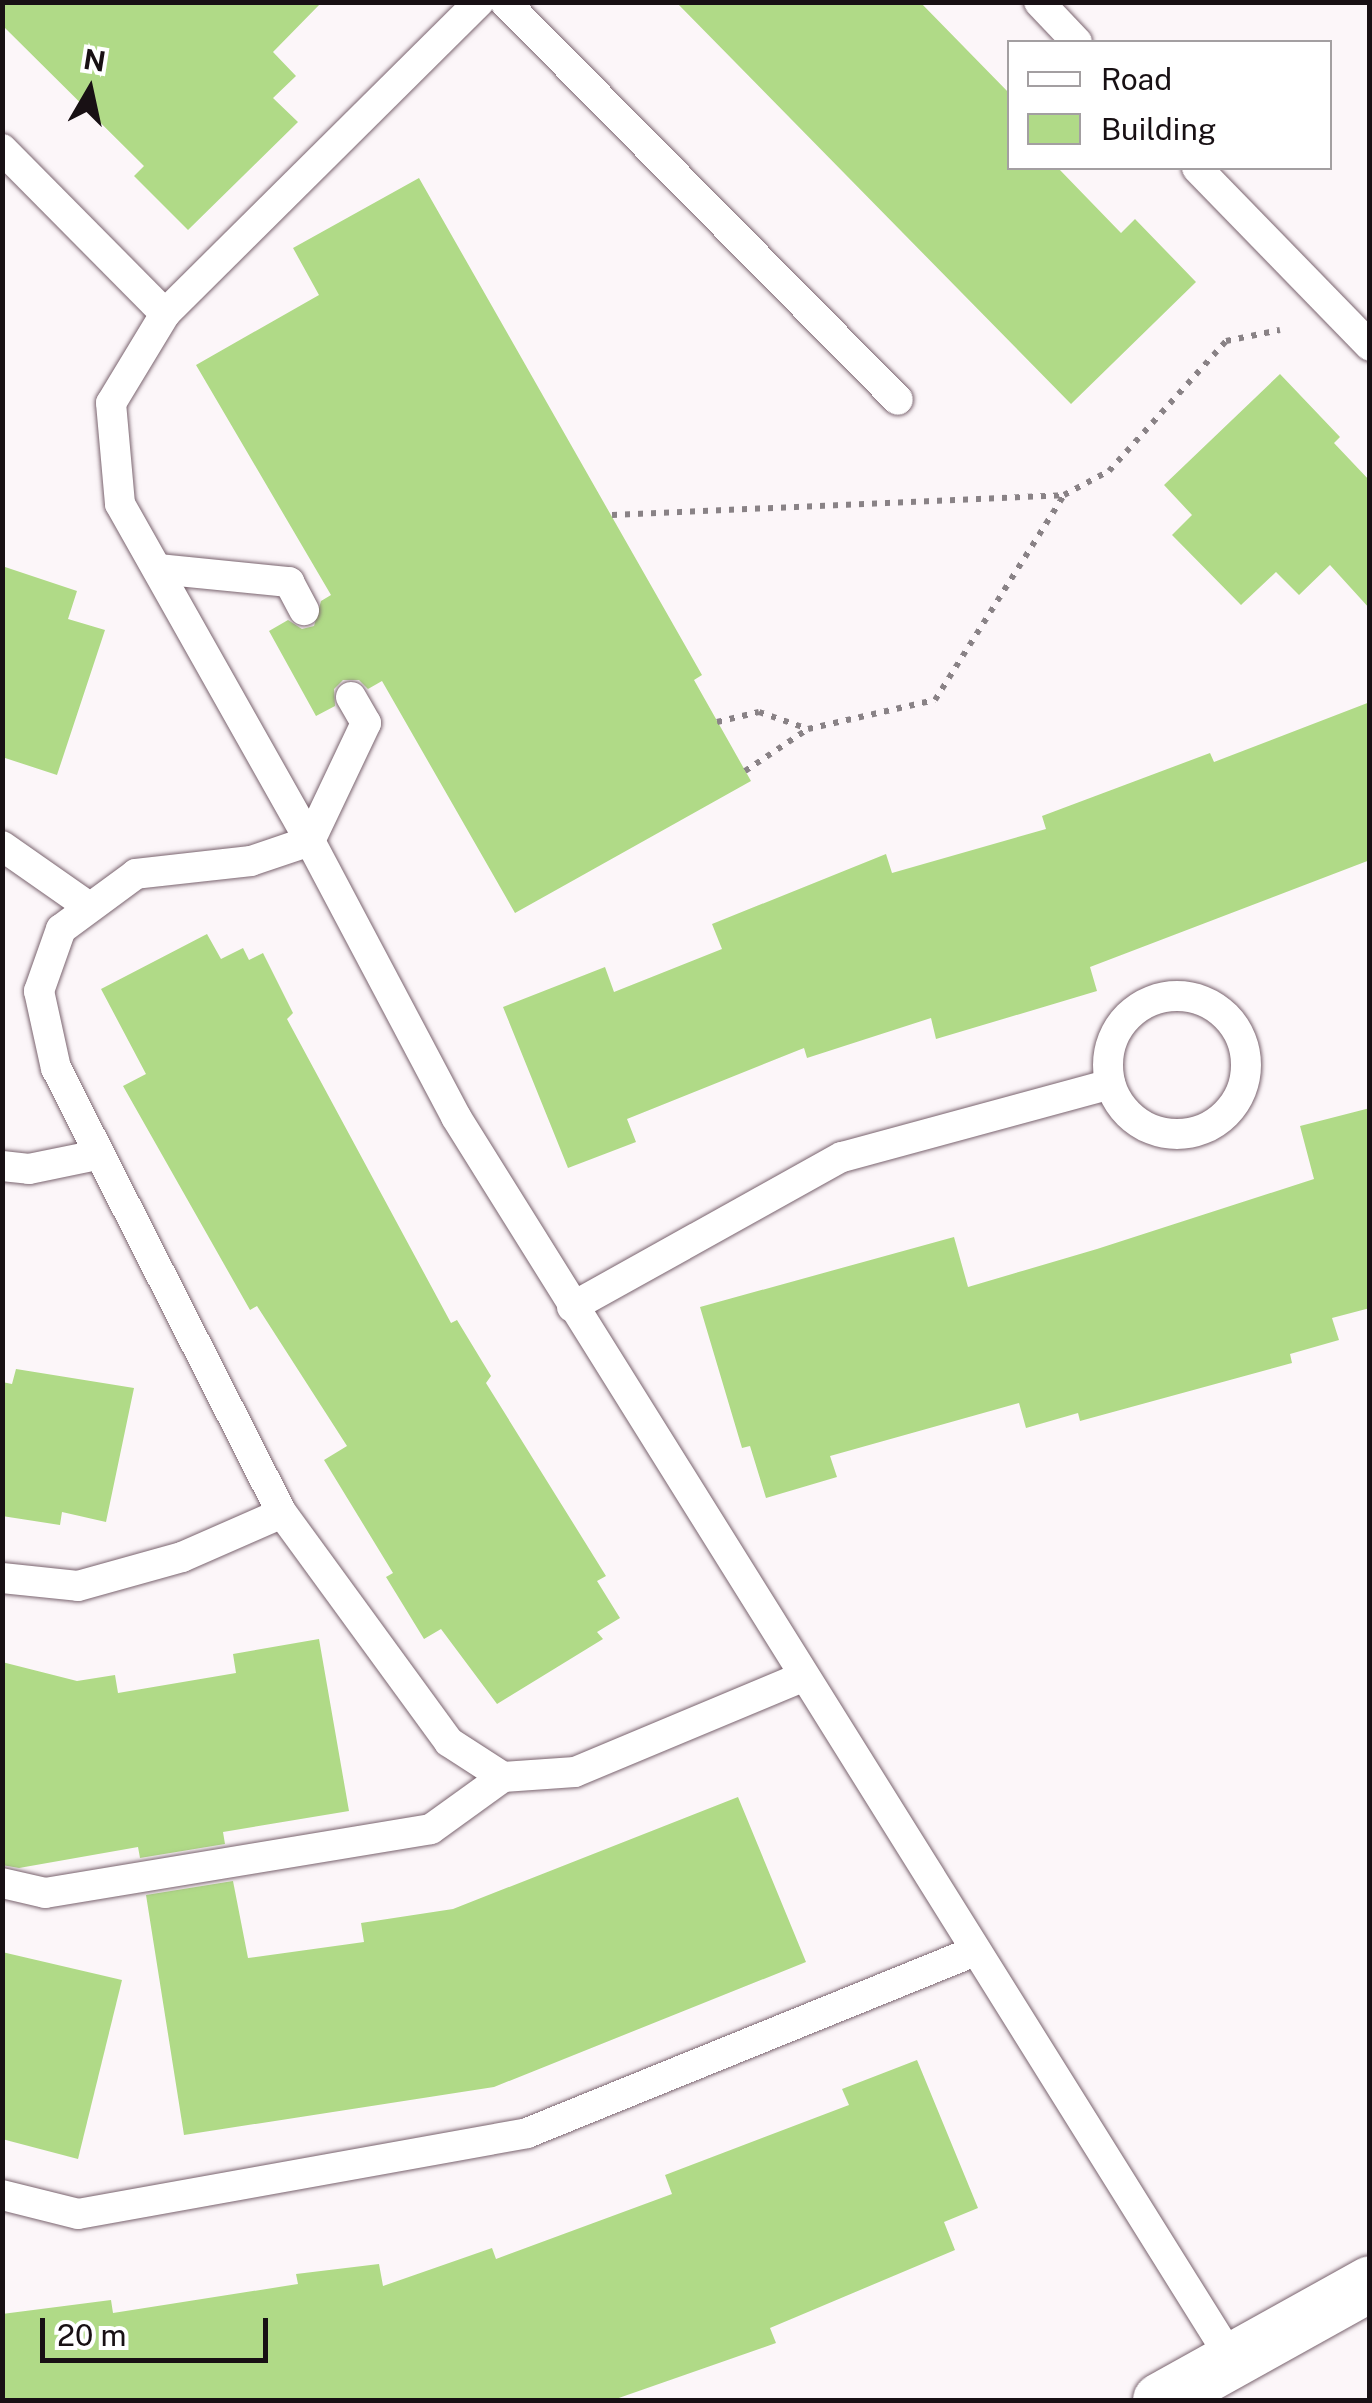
<!DOCTYPE html>
<style>
body{margin:0}
#map{position:relative;width:1372px;height:2403px;overflow:hidden;background:#fcf6f9;font-family:"Public Sans",sans-serif}
div>[style]{position:absolute}
[style*='--x']{left:calc(var(--x)*1px);top:calc(var(--y)*1px);width:calc(var(--w)*1px);rotate:calc(var(--a)*1deg)}
.building>*{inset:0;background:#b0da87}
.path>*{height:6px;margin-top:-3px;transform-origin:0;background:repeating-linear-gradient(90deg,#898286 0 5px,transparent 0 13px)}
.roads{filter:drop-shadow(0 0 2px #7a646f) drop-shadow(0 0 2px #7a646f)}
.service>*{height:30px;margin:-15px;padding:0 15px;transform-origin:15px;border-radius:15px;background:#fff}
.service>.ring{margin:-15px;padding:0;box-sizing:content-box;background:none;border:30px solid #fff;border-radius:50%}
.tertiary>*{height:55px;margin:-27.5px;padding:0 27.5px;transform-origin:27.5px;border-radius:27.5px;background:#fff}
span{translate:-50% -50%;white-space:nowrap;text-align:center;line-height:1.15;-webkit-text-stroke:8px #fff;paint-order:stroke}
.frame{position:absolute;inset:0;border:5px solid #181014;pointer-events:none}
.legend{position:absolute;left:1007px;top:40px;width:325px;height:130px;box-sizing:border-box;background:#fff;border:2px solid #a39fa1;margin:0;padding:12px 18px;list-style:none;font-size:30px;color:#181014}
.legend li{display:flex;align-items:center;gap:20px;height:50px}
.legend b{width:50px;border:2px solid #a39fa1}
.north{position:absolute;left:40px;top:40px;width:100px;height:100px;-webkit-text-stroke:8px #fff;paint-order:stroke;rotate:9deg;font-size:28px;font-weight:700;line-height:40px;text-align:center;color:#181014}
.north::after{content:'';display:block;margin:auto;width:35px;height:45px;background:#181014;clip-path:polygon(50% 0,100% 100%,50% 72%,0 100%)}
.scale{position:absolute;left:40px;top:2318px;width:228px;height:45px;box-sizing:border-box;border:5px solid #181014;border-top:0;padding-left:12px;font-size:30px;line-height:35px;white-space:nowrap;color:#181014;-webkit-text-stroke:8px #fff;paint-order:stroke}
</style>
<div id="map">
<div class="building">
<div style="clip-path:polygon(2px 2px,322px 2px,273px 52px,296px 76px,273px 98px,298px 122px,188px 230px,134px 176px,144px 166px,2px 25px)"></div>
<div style="clip-path:polygon(676px 2px,920px 2px,1010px 94px,1010px 168px,1058px 168px,1121px 233px,1135px 219px,1196px 282px,1071px 404px)"></div>
<div style="clip-path:polygon(419px 178px,702px 675px,694px 680px,751px 781px,515px 913px,382px 681px,368px 689px,359px 680px,343px 680px,334px 689px,335px 706px,316px 716px,269px 631px,288px 620px,302px 629px,314px 626px,321px 601px,331px 595px,196px 365px,319px 295px,293px 248px)"></div>
<div style="clip-path:polygon(1280px 374px,1340px 437px,1334px 443px,1370px 481px,1370px 609px,1330px 565px,1299px 595px,1276px 572px,1241px 605px,1172px 535px,1192px 515px,1164px 485px)"></div>
<div style="clip-path:polygon(2px 566px,77px 591px,68px 619px,105px 630px,57px 775px,2px 757px)"></div>
<div style="clip-path:polygon(1370px 702px,1370px 860px,1090px 967px,1097px 991px,936px 1039px,931px 1018px,807px 1058px,804px 1048px,627px 1119px,636px 1142px,568px 1168px,503px 1007px,605px 967px,614px 992px,722px 949px,712px 924px,886px 854px,892px 873px,1046px 829px,1042px 816px,1210px 753px,1214px 762px)"></div>
<div style="clip-path:polygon(207px 934px,221px 959px,243px 948px,249px 960px,263px 953px,293px 1013px,287px 1019px,451px 1323px,457px 1320px,491px 1376px,486px 1383px,606px 1576px,597px 1581px,620px 1618px,597px 1632px,603px 1639px,497px 1704px,441px 1629px,424px 1639px,386px 1577px,393px 1573px,324px 1460px,347px 1446px,257px 1306px,250px 1310px,123px 1086px,146px 1074px,101px 989px)"></div>
<div style="clip-path:polygon(1370px 1108px,1370px 1308px,1332px 1318px,1339px 1340px,1290px 1354px,1292px 1363px,1080px 1421px,1078px 1413px,1026px 1428px,1019px 1403px,830px 1456px,837px 1477px,766px 1498px,750px 1446px,742px 1448px,700px 1307px,954px 1237px,968px 1287px,1097px 1249px,1314px 1179px,1300px 1126px)"></div>
<div style="clip-path:polygon(16px 1369px,134px 1388px,106px 1522px,62px 1512px,60px 1525px,2px 1516px,2px 1382px,12px 1384px)"></div>
<div style="clip-path:polygon(319px 1639px,349px 1811px,223px 1832px,225px 1844px,140px 1858px,138px 1847px,19px 1868px,2px 1865px,2px 1662px,77px 1681px,115px 1675px,118px 1693px,236px 1673px,233px 1654px)"></div>
<div style="clip-path:polygon(738px 1797px,806px 1962px,494px 2087px,184px 2135px,146px 1895px,233px 1881px,248px 1958px,364px 1942px,361px 1923px,453px 1909px)"></div>
<div style="clip-path:polygon(2px 1952px,122px 1980px,78px 2159px,2px 2139px)"></div>
<div style="clip-path:polygon(917px 2060px,978px 2208px,944px 2222px,955px 2250px,770px 2328px,776px 2343px,613px 2400px,2px 2400px,2px 2314px,111px 2300px,113px 2313px,298px 2284px,296px 2274px,379px 2264px,383px 2286px,492px 2248px,496px 2259px,672px 2194px,665px 2175px,849px 2105px,842px 2089px)"></div>
</div>
<div class="path">
<div style="--x:612;--y:515;--w:451;--a:-2.5"></div>
<div style="--x:717;--y:722;--w:43;--a:-13.4"></div>
<div style="--x:759;--y:712;--w:52;--a:19.1"></div>
<div style="--x:808;--y:729;--w:130;--a:-12.9"></div>
<div style="--x:935;--y:700;--w:242;--a:-57.8"></div>
<div style="--x:1064;--y:495;--w:51;--a:-28.1"></div>
<div style="--x:1109;--y:471;--w:175;--a:-48"></div>
<div style="--x:1226;--y:341;--w:55;--a:-11.5"></div>
<div style="--x:745;--y:771;--w:76;--a:-33.7"></div>
</div>
<div class="roads">
<div class="service">
<div style="--x:479;--y:2;--w:443;--a:135.2"></div>
<div style="--x:165;--y:314;--w:104;--a:121.2"></div>
<div style="--x:111;--y:403;--w:101;--a:84.9"></div>
<div style="--x:120;--y:504;--w:387;--a:60.6"></div>
<div style="--x:310;--y:841;--w:312;--a:62.1"></div>
<div style="--x:456;--y:1117;--w:1465;--a:58.02"></div>
<div style="--x:505;--y:2;--w:559;--a:45.36"></div>
<div style="--x:1039;--y:2;--w:55;--a:46.5"></div>
<div style="--x:2;--y:149;--w:232;--a:45.3"></div>
<div style="--x:1197;--y:168;--w:248;--a:45.8"></div>
<div style="--x:158;--y:569;--w:132;--a:5.7"></div>
<div style="--x:289;--y:582;--w:32;--a:62"></div>
<div style="--x:351;--y:697;--w:30;--a:60"></div>
<div style="--x:366;--y:723;--w:131;--a:115.4"></div>
<div style="--x:310;--y:841;--w:62;--a:161.3"></div>
<div style="--x:251;--y:861;--w:116;--a:173.6"></div>
<div style="--x:136;--y:874;--w:93;--a:143.7"></div>
<div style="--x:61;--y:929;--w:66;--a:109.5"></div>
<div style="--x:39;--y:991;--w:79;--a:77.6"></div>
<div style="--x:56;--y:1068;--w:499;--a:63.1"></div>
<div style="--x:282;--y:1513;--w:283;--a:53.9"></div>
<div style="--x:449;--y:1742;--w:64;--a:32.9"></div>
<div style="--x:503;--y:1777;--w:72;--a:-4"></div>
<div style="--x:575;--y:1772;--w:246;--a:-22.7"></div>
<div style="--x:2;--y:846;--w:106;--a:35"></div>
<div class="ring" style="left:1108px;top:996px;width:108px;height:108px"></div>
<div style="--x:2;--y:1166;--w:27;--a:6"></div>
<div style="--x:29;--y:1169;--w:69;--a:-11.6"></div>
<div style="--x:572;--y:1307;--w:309;--a:-29.1"></div>
<div style="--x:842;--y:1157;--w:278;--a:-15.2"></div>
<div style="--x:2;--y:1578;--w:76;--a:6"></div>
<div style="--x:78;--y:1586;--w:108;--a:-15.6"></div>
<div style="--x:182;--y:1557;--w:109;--a:-23.7"></div>
<div style="--x:2;--y:1883;--w:44;--a:13.1"></div>
<div style="--x:45;--y:1893;--w:391;--a:-9.4"></div>
<div style="--x:431;--y:1829;--w:89;--a:-35.8"></div>
<div style="--x:2;--y:2195;--w:78;--a:14"></div>
<div style="--x:78;--y:2214;--w:456;--a:-10.2"></div>
<div style="--x:527;--y:2133;--w:484;--a:-22.1"></div>
</div>
<div class="tertiary">
<div style="--x:1160;--y:2400;--w:240;--a:-29.1"></div>
</div>
</div>
<div class="frame"></div>
<ul class="legend">
<li><b style="height:12px;background:#fff"></b>Road</li>
<li><b style="height:28px;background:#b0da87"></b>Building</li>
</ul>
<div class="north">N</div>
<div class="scale">20 m</div>
</div>
